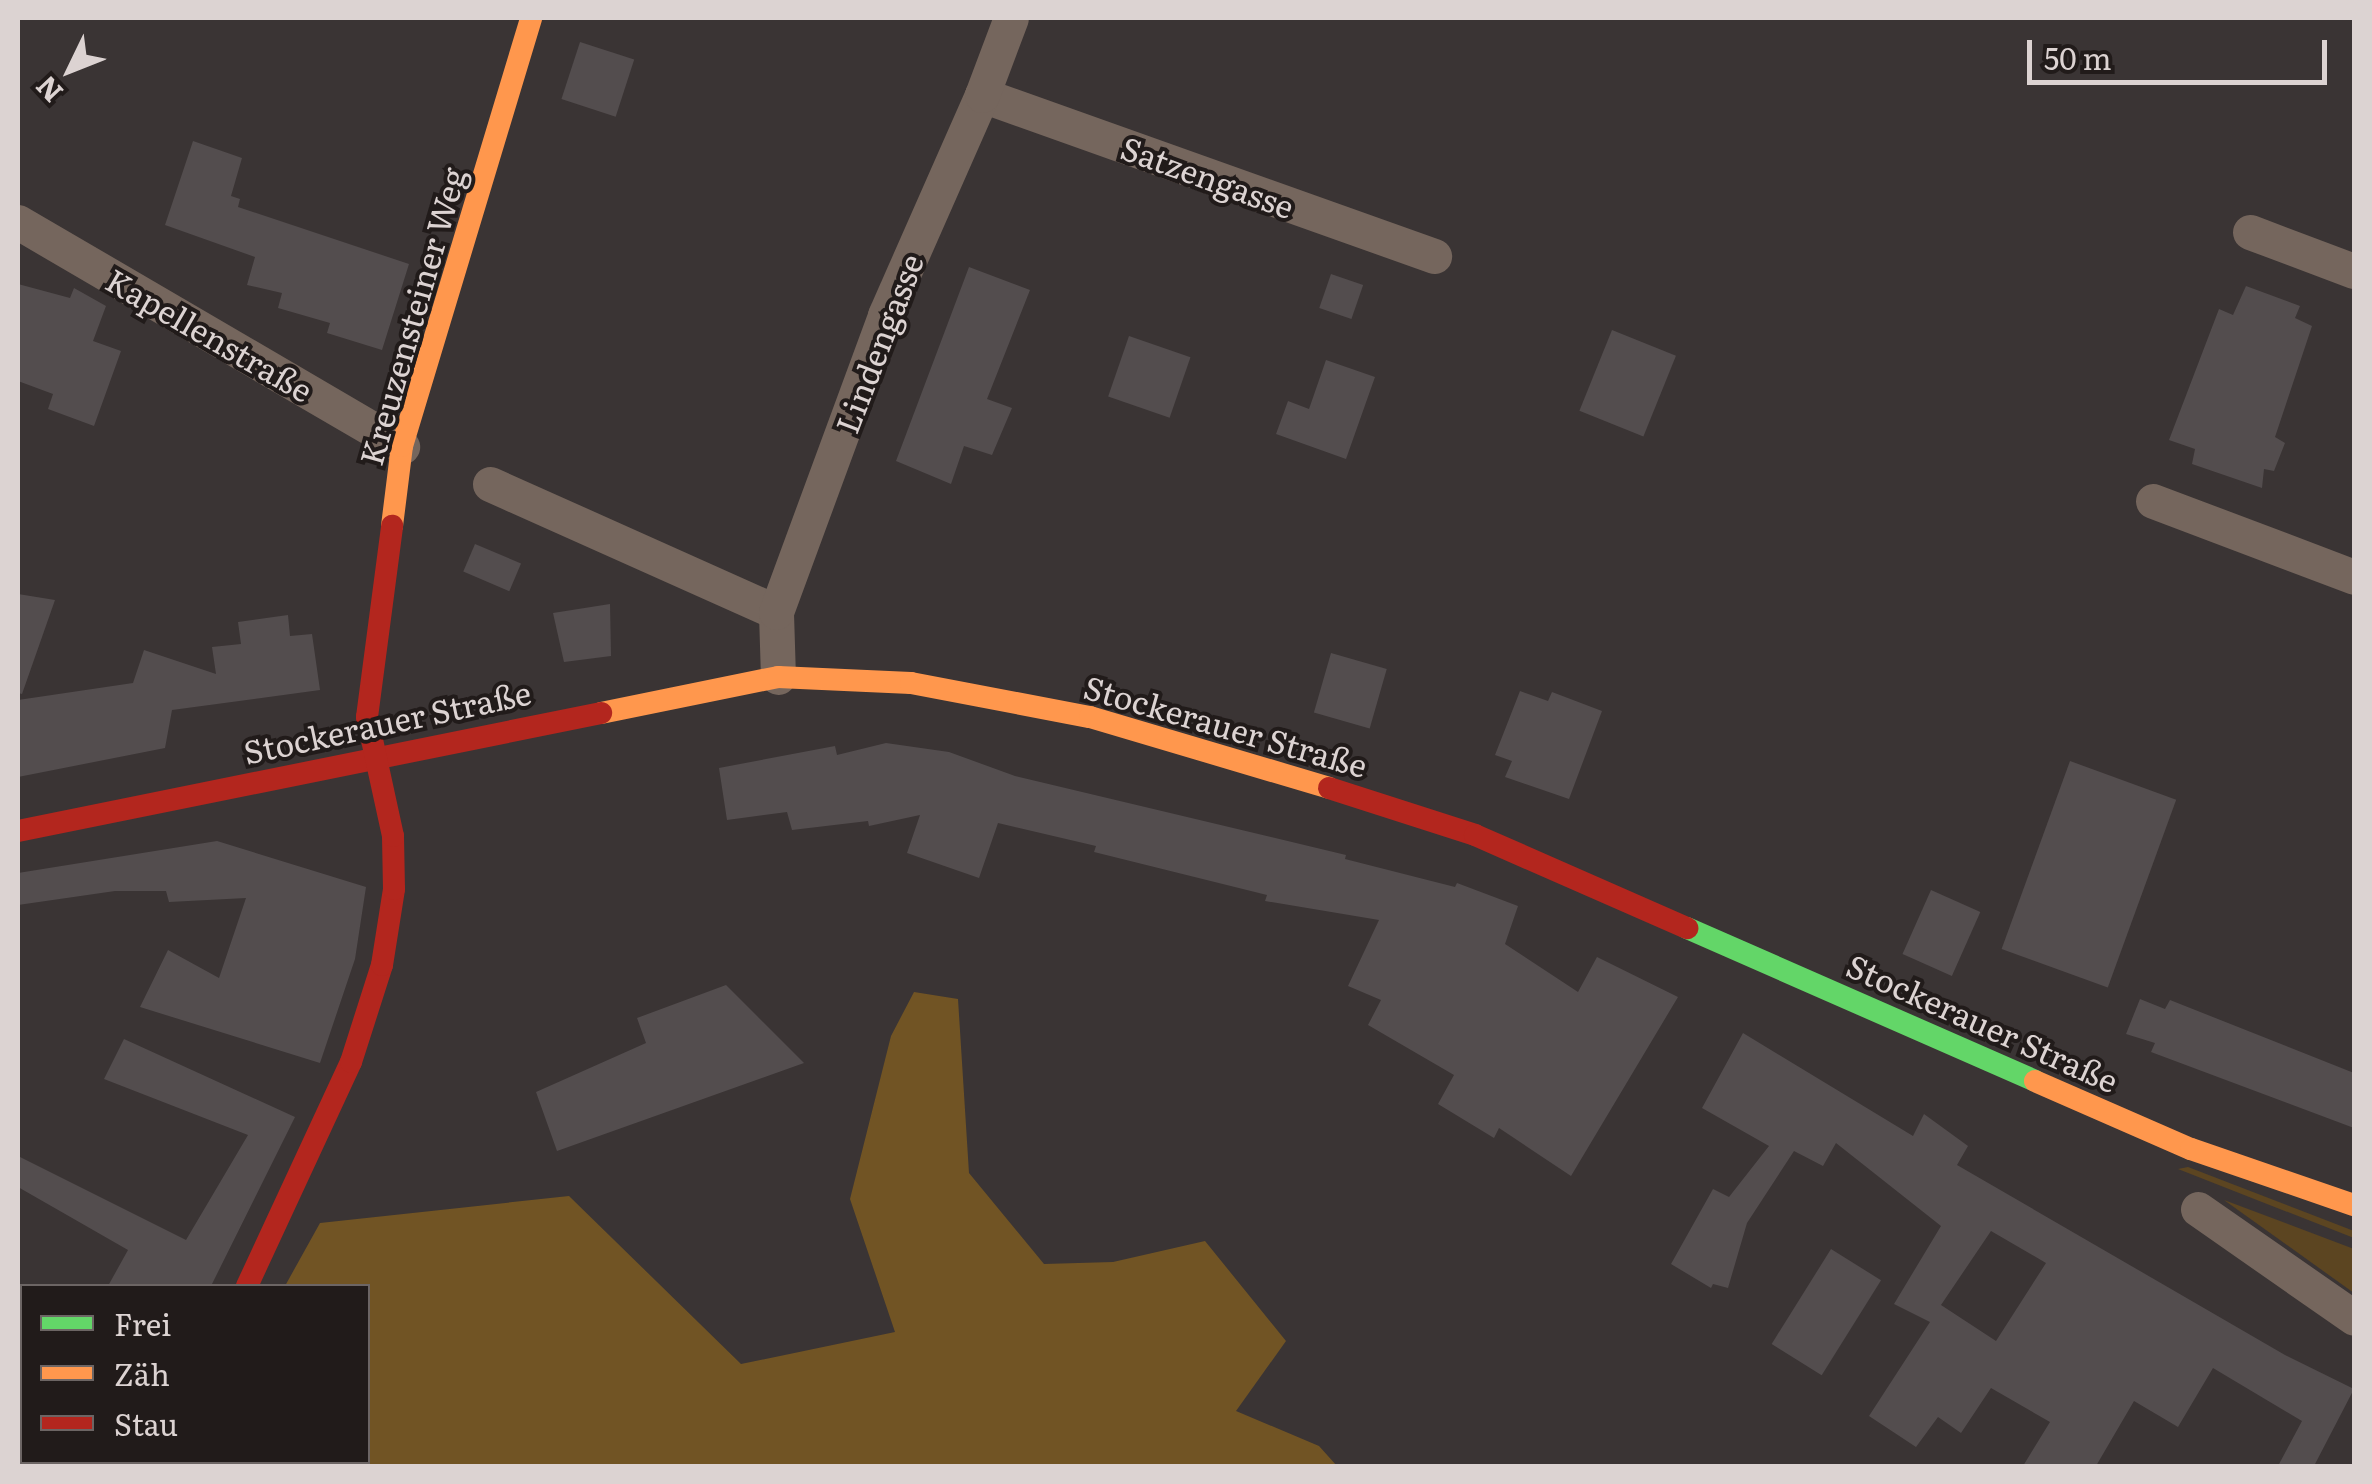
<!DOCTYPE html>
<meta charset="utf-8">
<style>
body{margin:0}
#map{position:relative;width:2372px;height:1484px;overflow:hidden;background:#3a3434;font-family:Literata,serif}
div>[style]{position:absolute}
[style*='--x']{left:calc(var(--x)*1px);top:calc(var(--y)*1px);width:calc(var(--w)*1px);rotate:calc(var(--a)*1deg)}
.green>*{inset:0;background:#5c4521}
.forest>*{inset:0;background:#715424}
.building>*{inset:0;background:#534d4e;transform-origin:0 0}
.street>*{height:35px;margin:-17.5px;padding:0 17.5px;transform-origin:17.5px;border-radius:17.5px;background:#75665d}
.fast>*{height:22px;margin:-11px;padding:0 11px;transform-origin:11px;border-radius:11px;background:#63d668}
.slow>*{height:22px;margin:-11px;padding:0 11px;transform-origin:11px;border-radius:11px;background:#ff974d}
.jam>*{height:22px;margin:-11px;padding:0 11px;transform-origin:11px;border-radius:11px;background:#b3261e}
span{translate:-50% -50%;white-space:nowrap;text-align:center;line-height:1.15;-webkit-text-stroke:8px #211b1a;paint-order:stroke}
.street-label{font-size:32px;color:#dcd3d2}
.frame{position:absolute;inset:0;border:20px solid #dcd3d2;pointer-events:none}
.legend{position:absolute;left:20px;top:1284px;width:350px;height:180px;box-sizing:border-box;background:#211b1a;border:2px solid #6c6564;margin:0;padding:12px 18px;list-style:none;font-size:30px;color:#dcd3d2}
.legend li{display:flex;align-items:center;gap:20px;height:50px}
.legend b{width:50px;border:2px solid #6c6564}
.north{position:absolute;left:20px;top:20px;width:100px;height:100px;-webkit-text-stroke:8px #211b1a;paint-order:stroke;rotate:227deg;font-size:28px;font-weight:700;line-height:40px;text-align:center;color:#dcd3d2}
.north::after{content:'';display:block;margin:auto;width:35px;height:45px;background:#dcd3d2;clip-path:polygon(50% 0,100% 100%,50% 72%,0 100%)}
.scale{position:absolute;left:2027px;top:40px;width:300px;height:45px;box-sizing:border-box;border:5px solid #dcd3d2;border-top:0;padding-left:12px;font-size:30px;line-height:35px;white-space:nowrap;color:#dcd3d2;-webkit-text-stroke:8px #211b1a;paint-order:stroke}
</style>
<div id="map">
<div class="green">
<div style="clip-path:polygon(2188px 1167px,2354px 1231px,2354px 1238px,2178px 1169px)"></div>
<div style="clip-path:polygon(2224px 1200px,2354px 1249px,2354px 1293px)"></div>
</div>
<div class="forest">
<div style="clip-path:polygon(914px 992px,958px 999px,969px 1173px,1044px 1264px,1113px 1262px,1205px 1241px,1286px 1341px,1236px 1411px,1319px 1446px,1337px 1466px,186px 1466px,189px 1462px,368px 1462px,368px 1286px,285px 1286px,320px 1223px,569px 1196px,741px 1364px,895px 1332px,850px 1199px,891px 1036px)"></div>
</div>
<div class="building">
<div style="left:580px;top:42px;width:57px;height:60px;rotate:18deg"></div>
<div style="clip-path:polygon(193px 141px,242px 158px,231px 196px,240px 199px,238px 207px,409px 264px,382px 350px,327px 333px,330px 323px,278px 308px,282px 293px,247px 285px,255px 257px,165px 225px)"></div>
<div style="clip-path:polygon(969px 267px,1030px 290px,987px 399px,1012px 408px,992px 455px,964px 446px,951px 484px,896px 461px)"></div>
<div style="left:1331px;top:274px;width:34px;height:36px;rotate:19deg"></div>
<div style="clip-path:polygon(18px 284px,70px 298px,74px 288px,106px 306px,93px 341px,121px 351px,94px 426px,48px 409px,53px 394px,18px 381px)"></div>
<div style="clip-path:polygon(2246px 286px,2300px 306px,2295px 318px,2312px 326px,2275px 437px,2285px 443px,2274px 471px,2264px 469px,2262px 488px,2192px 464px,2195px 449px,2169px 440px,2219px 309px,2233px 315px)"></div>
<div style="left:1612px;top:330px;width:69px;height:87px;rotate:22deg"></div>
<div style="left:1129px;top:336px;width:65px;height:64px;rotate:19deg"></div>
<div style="clip-path:polygon(1326px 360px,1375px 377px,1346px 459px,1276px 434px,1288px 401px,1309px 409px)"></div>
<div style="left:475px;top:544px;width:50px;height:30px;rotate:23deg"></div>
<div style="clip-path:polygon(18px 594px,55px 600px,22px 694px,18px 693px)"></div>
<div style="clip-path:polygon(610px 604px,611px 656px,564px 662px,553px 613px)"></div>
<div style="clip-path:polygon(288px 615px,290px 636px,312px 634px,320px 690px,172px 710px,165px 748px,18px 777px,18px 700px,133px 683px,144px 650px,216px 674px,212px 647px,241px 644px,238px 622px)"></div>
<div style="left:1331px;top:653px;width:58px;height:62px;rotate:16deg"></div>
<div style="clip-path:polygon(1520px 691px,1548px 701px,1552px 692px,1602px 711px,1569px 799px,1505px 777px,1512px 761px,1495px 755px)"></div>
<div style="clip-path:polygon(886px 743px,949px 752px,1015px 776px,1346px 855px,1345px 859px,1455px 887px,1457px 883px,1518px 906px,1505px 944px,1578px 992px,1597px 957px,1678px 997px,1571px 1176px,1499px 1128px,1494px 1138px,1438px 1104px,1454px 1075px,1368px 1025px,1381px 1000px,1348px 986px,1379px 920px,1265px 901px,1267px 895px,1094px 852px,1096px 846px,998px 823px,979px 878px,907px 853px,920px 815px,869px 826px,868px 821px,792px 830px,787px 812px,727px 820px,719px 768px,835px 746px,837px 755px)"></div>
<div style="left:2070px;top:761px;width:113px;height:200px;rotate:20deg"></div>
<div style="clip-path:polygon(217px 841px,366px 887px,355px 959px,320px 1063px,140px 1007px,168px 950px,219px 978px,246px 898px,169px 902px,166px 891px,115px 891px,18px 905px,18px 873px)"></div>
<div style="left:1931px;top:890px;width:54px;height:70px;rotate:24deg"></div>
<div style="clip-path:polygon(726px 985px,804px 1063px,557px 1151px,536px 1092px,646px 1043px,637px 1018px)"></div>
<div style="clip-path:polygon(2140px 999px,2165px 1009px,2170px 1000px,2354px 1073px,2354px 1128px,2151px 1052px,2155px 1043px,2126px 1034px)"></div>
<div style="clip-path:polygon(evenodd,1743px 1033px,1913px 1136px,1924px 1114px,1968px 1146px,1957px 1165px,2285px 1355px,2354px 1389px,2314px 1466px,2278px 1466px,2302px 1421px,2213px 1368px,2178px 1427px,2134px 1401px,2096px 1466px,2023px 1466px,2050px 1422px,1991px 1388px,1961px 1433px,1938px 1417px,1916px 1447px,1869px 1416px,1930px 1322px,1894px 1304px,1941px 1226px,1836px 1143px,1823px 1166px,1794px 1151px,1747px 1223px,1728px 1288px,1713px 1284px,1711px 1288px,1671px 1264px,1713px 1189px,1729px 1197px,1769px 1146px,1702px 1108px,1743px 1033px,1991px 1231px,2046px 1263px,1996px 1341px,1941px 1305px,1991px 1231px)"></div>
<div style="clip-path:polygon(124px 1039px,295px 1117px,211px 1286px,108px 1286px,128px 1250px,18px 1187px,18px 1156px,186px 1240px,248px 1135px,104px 1079px)"></div>
<div style="left:1831px;top:1249px;width:59px;height:112px;rotate:32deg"></div>
</div>
<div class="street">
<div style="--x:982;--y:95;--w:480;--a:19.6"></div>
<div style="--x:18;--y:222;--w:445;--a:30.3"></div>
<div style="--x:2250;--y:232;--w:111;--a:20.6"></div>
<div style="--x:490;--y:484;--w:313;--a:24.1"></div>
<div style="--x:2153;--y:501;--w:215;--a:20.7"></div>
<div style="--x:778;--y:677;--w:65;--a:-91.8"></div>
<div style="--x:776;--y:612;--w:316;--a:-69.8"></div>
<div style="--x:885;--y:315;--w:240;--a:-66.2"></div>
<div style="--x:982;--y:95;--w:82;--a:-69.4"></div>
<div style="--x:2198;--y:1209;--w:190;--a:34.9"></div>
<div style="--x:140;--y:1466;--w:5;--a:-53"></div>
</div>
<div class="fast">
<div style="--x:1687;--y:928;--w:380;--a:23.7"></div>
</div>
<div class="slow">
<div style="--x:392;--y:526;--w:81;--a:-82.9"></div>
<div style="--x:402;--y:446;--w:447;--a:-73.2"></div>
<div style="--x:601;--y:713;--w:181;--a:-11.5"></div>
<div style="--x:778;--y:677;--w:133;--a:2.6"></div>
<div style="--x:911;--y:683;--w:182;--a:10.8"></div>
<div style="--x:1090;--y:717;--w:249;--a:16.5"></div>
<div style="--x:2035;--y:1081;--w:170;--a:23.6"></div>
<div style="--x:2191;--y:1149;--w:172;--a:19"></div>
</div>
<div class="jam">
<div style="--x:1329;--y:788;--w:153;--a:17.8"></div>
<div style="--x:1475;--y:835;--w:232;--a:23.7"></div>
<div style="--x:18;--y:831;--w:595;--a:-11.44"></div>
<div style="--x:247;--y:1286;--w:247;--a:-65.1"></div>
<div style="--x:351;--y:1062;--w:102;--a:-72.3"></div>
<div style="--x:382;--y:965;--w:77;--a:-81"></div>
<div style="--x:394;--y:889;--w:53;--a:-91.1"></div>
<div style="--x:393;--y:836;--w:122;--a:-102.3"></div>
<div style="--x:367;--y:717;--w:193;--a:-82.5"></div>
</div>
<div class="street-label">
<span style="left:1208px;top:176px;rotate:20deg">Satzengasse</span>
<span style="left:411px;top:316px;rotate:-74deg">Kreuzensteiner Weg</span>
<span style="left:210px;top:334px;rotate:30deg">Kapellenstraße</span>
<span style="left:878px;top:343px;rotate:-69deg">Lindengasse</span>
<span style="left:387px;top:721px;rotate:-12deg">Stockerauer Straße</span>
<span style="left:1226px;top:725px;rotate:16deg">Stockerauer Straße</span>
<span style="left:1983px;top:1022px;rotate:24deg">Stockerauer Straße</span>
</div>
<div class="frame"></div>
<ul class="legend">
<li><b style="height:12px;background:#63d668"></b>Frei</li>
<li><b style="height:12px;background:#ff974d"></b>Zäh</li>
<li><b style="height:12px;background:#b3261e"></b>Stau</li>
</ul>
<div class="north">N</div>
<div class="scale">50 m</div>
</div>
